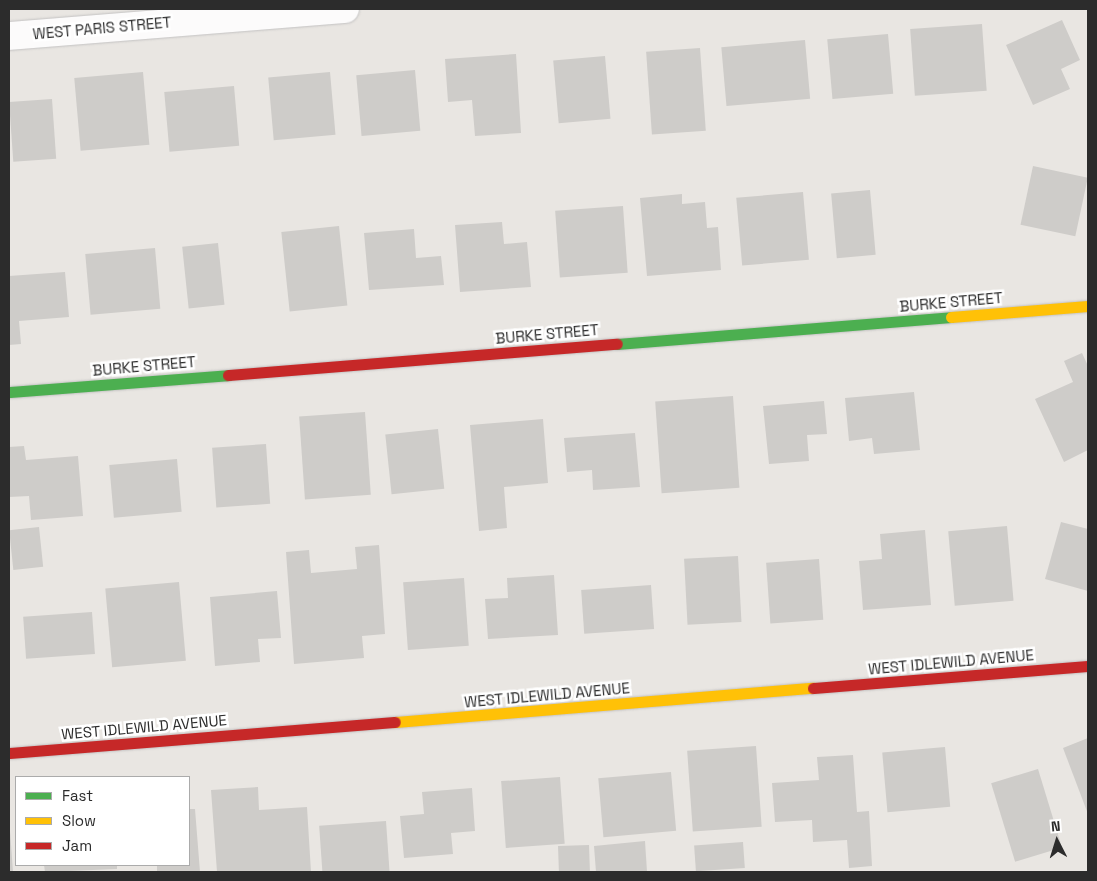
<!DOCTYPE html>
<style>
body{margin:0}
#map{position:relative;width:1097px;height:881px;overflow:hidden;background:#e9e6e2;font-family:"Space Grotesk",sans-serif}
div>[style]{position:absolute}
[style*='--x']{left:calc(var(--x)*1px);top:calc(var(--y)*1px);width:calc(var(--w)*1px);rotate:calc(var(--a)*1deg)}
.building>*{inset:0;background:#ceccc9;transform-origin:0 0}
.roads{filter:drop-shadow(0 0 1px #c3c2c2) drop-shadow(0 0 1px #c3c2c2)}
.street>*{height:28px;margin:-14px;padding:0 14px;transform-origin:14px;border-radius:14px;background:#fcfbfb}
.fast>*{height:11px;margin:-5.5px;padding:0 5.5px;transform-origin:5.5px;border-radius:5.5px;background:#4caf50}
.slow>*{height:11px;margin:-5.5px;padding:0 5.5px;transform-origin:5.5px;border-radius:5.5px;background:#ffc107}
.jam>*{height:11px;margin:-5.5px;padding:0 5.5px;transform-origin:5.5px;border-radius:5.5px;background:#c62828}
span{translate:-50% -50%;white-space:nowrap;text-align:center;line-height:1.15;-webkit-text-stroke:5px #fff;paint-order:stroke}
.street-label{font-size:15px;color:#2c2c2c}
.frame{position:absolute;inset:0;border:10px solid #2c2c2c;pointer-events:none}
.legend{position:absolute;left:15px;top:776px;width:175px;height:90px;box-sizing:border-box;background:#fff;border:1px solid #ababab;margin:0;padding:6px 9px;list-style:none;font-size:15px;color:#2c2c2c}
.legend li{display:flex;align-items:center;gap:10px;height:25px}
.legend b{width:25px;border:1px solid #ababab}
.north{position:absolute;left:1032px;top:816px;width:50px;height:50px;-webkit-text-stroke:4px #fff;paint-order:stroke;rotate:355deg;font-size:14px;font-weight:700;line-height:20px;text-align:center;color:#2c2c2c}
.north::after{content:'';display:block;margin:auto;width:18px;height:22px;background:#2c2c2c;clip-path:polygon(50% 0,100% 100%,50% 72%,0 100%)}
</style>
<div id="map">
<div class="building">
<div style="clip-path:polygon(1062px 20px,1080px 60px,1061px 69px,1070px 89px,1033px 105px,1006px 45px)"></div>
<div style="left:982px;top:24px;width:67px;height:72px;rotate:86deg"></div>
<div style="left:888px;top:34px;width:60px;height:61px;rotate:85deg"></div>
<div style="left:805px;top:40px;width:59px;height:84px;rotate:85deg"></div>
<div style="left:700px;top:48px;width:83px;height:54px;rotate:86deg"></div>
<div style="clip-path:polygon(516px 54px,521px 133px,475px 136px,472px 100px,448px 102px,445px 59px)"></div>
<div style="left:605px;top:56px;width:63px;height:52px;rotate:85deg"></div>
<div style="left:415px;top:70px;width:61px;height:59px;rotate:85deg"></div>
<div style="left:143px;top:72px;width:73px;height:69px;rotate:85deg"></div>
<div style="left:330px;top:72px;width:63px;height:62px;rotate:85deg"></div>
<div style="left:234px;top:86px;width:60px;height:70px;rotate:85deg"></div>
<div style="left:52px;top:99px;width:60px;height:43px;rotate:86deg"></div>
<div style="left:1033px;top:166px;width:56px;height:60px;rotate:12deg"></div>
<div style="left:870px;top:190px;width:65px;height:39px;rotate:85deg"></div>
<div style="left:803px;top:192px;width:68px;height:67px;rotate:85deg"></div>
<div style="clip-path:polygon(682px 194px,682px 204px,705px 202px,707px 228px,718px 227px,721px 270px,647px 276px,640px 198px)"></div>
<div style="left:623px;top:206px;width:67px;height:68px;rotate:86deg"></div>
<div style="clip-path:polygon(502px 222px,504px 244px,527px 242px,531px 287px,460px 292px,455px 225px)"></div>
<div style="left:339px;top:226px;width:80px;height:58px;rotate:84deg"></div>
<div style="clip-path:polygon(414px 229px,416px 258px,441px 256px,444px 285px,369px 290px,364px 233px)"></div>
<div style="left:218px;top:243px;width:62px;height:36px;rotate:84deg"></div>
<div style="left:155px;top:248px;width:61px;height:70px;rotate:85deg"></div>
<div style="clip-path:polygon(65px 272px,69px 317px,19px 321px,21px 344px,9px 345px,9px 276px)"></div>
<div style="clip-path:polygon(1082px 353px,1088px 366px,1088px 450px,1064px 462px,1035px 399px,1073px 382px,1064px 361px)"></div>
<div style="clip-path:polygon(914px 392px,920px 450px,874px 454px,872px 438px,849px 441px,845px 398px)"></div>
<div style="left:733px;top:396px;width:92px;height:78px;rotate:86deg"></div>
<div style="clip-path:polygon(824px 401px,827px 434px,807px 435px,809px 461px,769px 464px,763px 406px)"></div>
<div style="left:365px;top:412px;width:83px;height:66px;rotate:86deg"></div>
<div style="clip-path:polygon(543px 419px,548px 483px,504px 487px,507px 528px,479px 531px,470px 425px)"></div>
<div style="left:438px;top:429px;width:60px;height:53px;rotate:84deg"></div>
<div style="clip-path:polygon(635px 433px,640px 487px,593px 490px,592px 470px,567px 472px,564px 438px)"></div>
<div style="left:266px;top:444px;width:60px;height:54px;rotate:86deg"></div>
<div style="clip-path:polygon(24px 446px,26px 460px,78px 456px,83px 516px,31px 520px,29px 496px,9px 497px,9px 447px)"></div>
<div style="left:177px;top:459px;width:53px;height:68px;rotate:85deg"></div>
<div style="clip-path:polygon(1061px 522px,1088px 529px,1088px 591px,1045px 579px)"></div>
<div style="left:1007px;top:526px;width:75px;height:59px;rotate:85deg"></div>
<div style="left:39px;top:527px;width:40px;height:30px;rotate:84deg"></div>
<div style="clip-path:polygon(925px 530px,931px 605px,863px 610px,859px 561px,882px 559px,880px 534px)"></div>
<div style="clip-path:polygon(379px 545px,385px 634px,362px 636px,364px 658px,294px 664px,286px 552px,309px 550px,311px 573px,357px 569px,355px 547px)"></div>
<div style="left:738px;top:556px;width:66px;height:54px;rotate:87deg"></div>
<div style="left:819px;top:559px;width:61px;height:53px;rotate:86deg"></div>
<div style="clip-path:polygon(554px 575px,558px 635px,488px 639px,485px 599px,508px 598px,507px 578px)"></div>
<div style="left:464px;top:578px;width:68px;height:61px;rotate:86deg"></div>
<div style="left:179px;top:582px;width:79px;height:74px;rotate:85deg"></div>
<div style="left:651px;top:585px;width:44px;height:70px;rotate:86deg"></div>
<div style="clip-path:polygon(277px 591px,281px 638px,258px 639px,260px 662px,215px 666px,210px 597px)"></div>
<div style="left:92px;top:612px;width:42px;height:69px;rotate:86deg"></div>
<div style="clip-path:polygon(1088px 738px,1088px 814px,1063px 748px)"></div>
<div style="left:756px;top:746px;width:81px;height:69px;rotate:86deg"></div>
<div style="left:945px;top:747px;width:60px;height:63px;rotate:85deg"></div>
<div style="clip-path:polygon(853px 755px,857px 812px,869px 811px,872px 866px,849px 868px,847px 840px,813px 842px,812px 820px,775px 822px,772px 783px,819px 780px,817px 757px)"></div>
<div style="left:1038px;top:769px;width:82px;height:49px;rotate:73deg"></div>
<div style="left:671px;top:772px;width:59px;height:73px;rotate:85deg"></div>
<div style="left:560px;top:777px;width:67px;height:59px;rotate:86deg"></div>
<div style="clip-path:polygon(258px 787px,259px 810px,307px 807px,311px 872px,217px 872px,211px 790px)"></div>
<div style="clip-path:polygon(472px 788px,475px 831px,451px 833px,453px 854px,404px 858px,400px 816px,424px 814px,422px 792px)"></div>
<div style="clip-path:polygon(189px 809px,195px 809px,200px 872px,157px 872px,157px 865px,189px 865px)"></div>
<div style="left:386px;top:821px;width:51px;height:67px;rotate:86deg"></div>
<div style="clip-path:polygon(9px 831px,10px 831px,13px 872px,9px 872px)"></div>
<div style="clip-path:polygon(645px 841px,647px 872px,596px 872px,594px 846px)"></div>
<div style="left:743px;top:842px;width:26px;height:49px;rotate:86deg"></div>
<div style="left:589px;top:845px;width:27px;height:31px;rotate:88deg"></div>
<div style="clip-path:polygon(44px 865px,117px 865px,117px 869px,45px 872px)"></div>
</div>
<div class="roads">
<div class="street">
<div style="--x:9;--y:36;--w:337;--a:-4.6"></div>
</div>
<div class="fast">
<div style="--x:617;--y:344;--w:335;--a:-4.6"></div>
<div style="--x:9;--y:392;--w:220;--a:-4.4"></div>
</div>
<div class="slow">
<div style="--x:951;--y:317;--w:137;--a:-4.6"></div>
<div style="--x:395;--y:722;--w:419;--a:-4.7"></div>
</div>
<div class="jam">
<div style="--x:228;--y:375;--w:390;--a:-4.6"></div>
<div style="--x:813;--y:688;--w:276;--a:-4.6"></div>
<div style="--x:9;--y:753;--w:387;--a:-4.6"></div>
</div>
</div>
<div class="street-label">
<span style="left:102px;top:28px;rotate:-5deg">WEST PARIS STREET</span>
<span style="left:951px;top:302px;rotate:-5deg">BURKE STREET</span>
<span style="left:547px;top:334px;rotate:-5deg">BURKE STREET</span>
<span style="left:144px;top:366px;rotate:-5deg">BURKE STREET</span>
<span style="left:951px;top:662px;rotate:-5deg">WEST IDLEWILD AVENUE</span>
<span style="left:547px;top:695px;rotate:-5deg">WEST IDLEWILD AVENUE</span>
<span style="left:144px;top:727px;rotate:-5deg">WEST IDLEWILD AVENUE</span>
</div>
<div class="frame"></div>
<ul class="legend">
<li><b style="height:6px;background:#4caf50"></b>Fast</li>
<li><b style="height:6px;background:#ffc107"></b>Slow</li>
<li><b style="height:6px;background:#c62828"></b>Jam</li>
</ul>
<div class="north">N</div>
</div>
